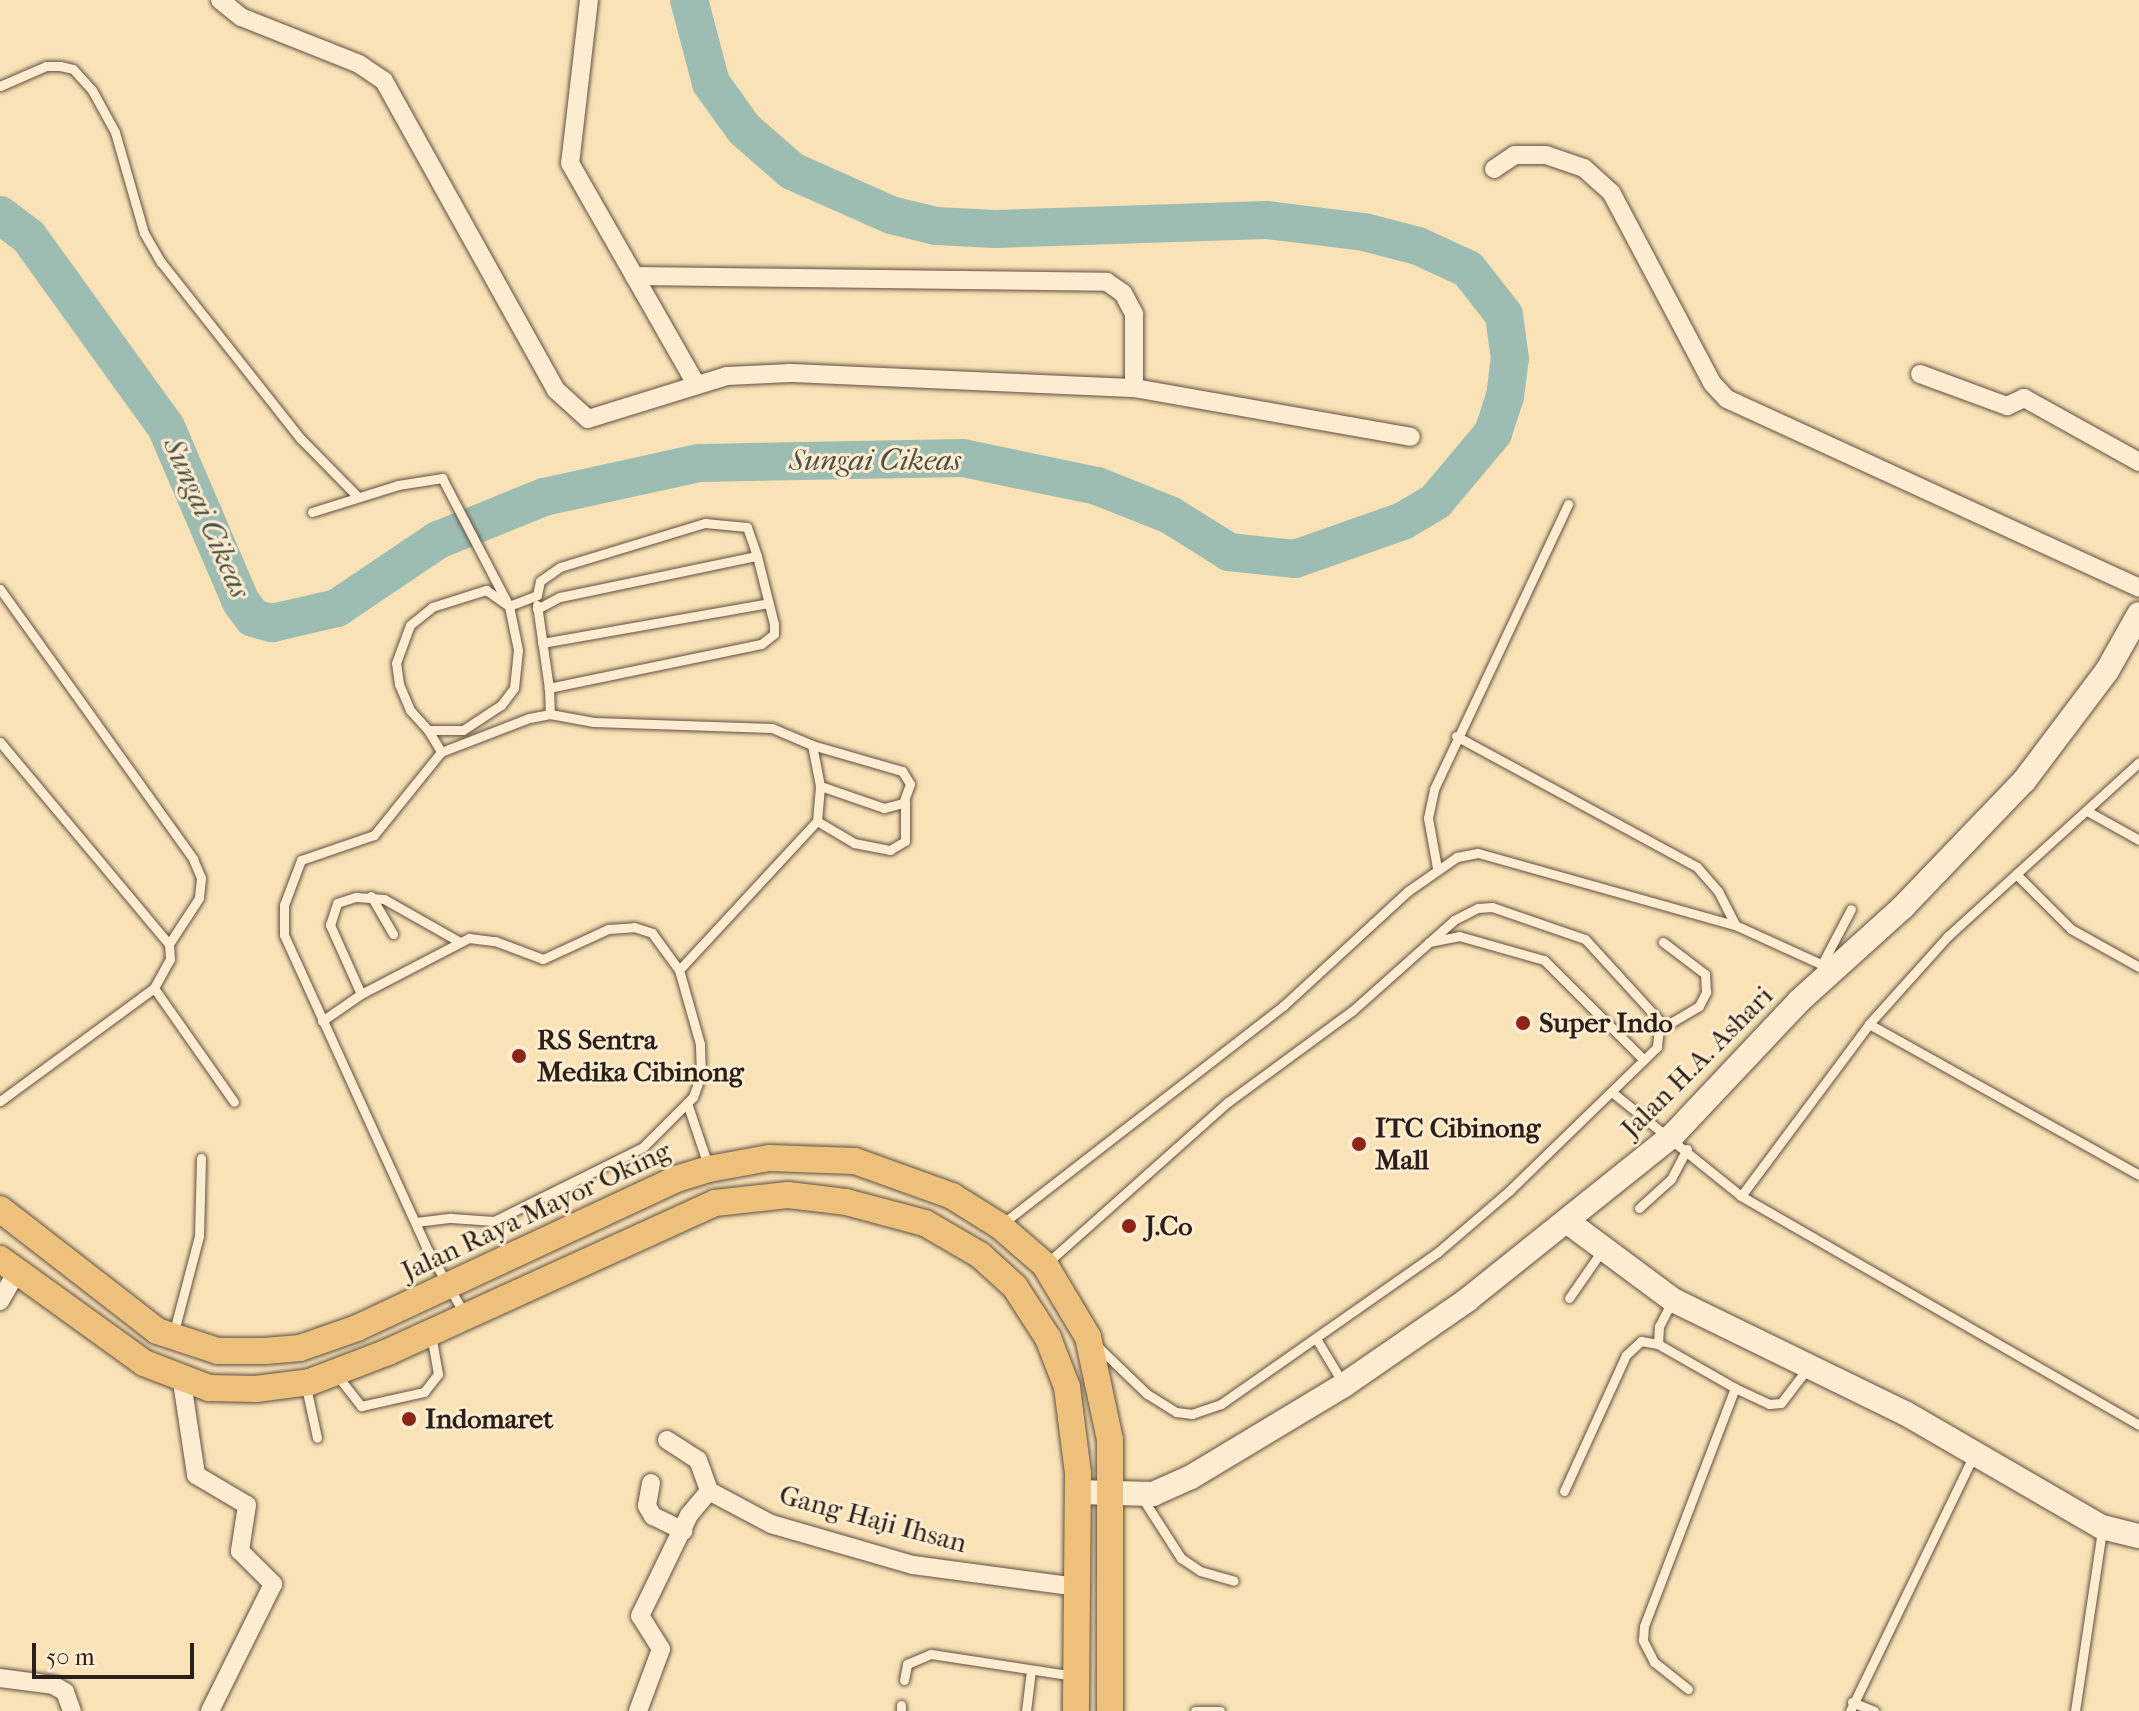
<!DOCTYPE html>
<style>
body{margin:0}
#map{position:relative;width:2139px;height:1711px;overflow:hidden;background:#fae2b7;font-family:"IM FELL French Canon",serif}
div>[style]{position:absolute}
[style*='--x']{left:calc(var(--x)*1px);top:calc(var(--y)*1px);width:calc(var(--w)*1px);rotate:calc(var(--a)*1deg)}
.river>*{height:38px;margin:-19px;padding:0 19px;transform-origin:19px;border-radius:19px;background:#9ebdb2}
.roads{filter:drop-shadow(0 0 2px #5f5041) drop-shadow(0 0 2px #5f5041)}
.lane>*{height:9px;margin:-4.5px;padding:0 4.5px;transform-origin:4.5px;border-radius:4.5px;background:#fcecd0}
.street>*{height:18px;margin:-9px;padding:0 9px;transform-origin:9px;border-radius:9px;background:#fcecd0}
.secondary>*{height:24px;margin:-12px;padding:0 12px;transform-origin:12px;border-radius:12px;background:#fcecd0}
.primary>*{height:26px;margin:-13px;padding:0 13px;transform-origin:13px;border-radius:13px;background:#edc17c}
.dots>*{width:22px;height:22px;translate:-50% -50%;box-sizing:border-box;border:4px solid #fcecd0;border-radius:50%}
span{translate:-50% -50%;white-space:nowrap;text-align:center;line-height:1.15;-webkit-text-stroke:6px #fcecd0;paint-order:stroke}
.poi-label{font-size:28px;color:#2b1f1a;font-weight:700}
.left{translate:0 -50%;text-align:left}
.street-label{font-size:28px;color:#2b1f1a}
.water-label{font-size:30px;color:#4e4e48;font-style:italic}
.scale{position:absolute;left:32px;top:1643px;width:162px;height:36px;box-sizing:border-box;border:4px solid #2b1f1a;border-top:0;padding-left:10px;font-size:24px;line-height:28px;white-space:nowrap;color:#2b1f1a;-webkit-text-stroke:6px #fcecd0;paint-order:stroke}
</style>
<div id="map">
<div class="river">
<div style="--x:0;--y:215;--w:36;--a:37"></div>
<div style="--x:29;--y:237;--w:234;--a:54.2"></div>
<div style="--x:166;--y:427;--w:190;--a:66.8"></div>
<div style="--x:241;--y:602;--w:20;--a:53"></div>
<div style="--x:253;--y:618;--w:20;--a:15"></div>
<div style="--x:272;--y:623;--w:67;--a:-13"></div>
<div style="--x:337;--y:608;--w:122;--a:-34"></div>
<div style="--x:438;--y:540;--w:114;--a:-22.1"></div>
<div style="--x:544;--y:497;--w:159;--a:-12.4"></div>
<div style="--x:699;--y:463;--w:264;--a:-1.1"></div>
<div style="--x:963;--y:458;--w:137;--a:11.8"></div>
<div style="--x:1097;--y:486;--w:79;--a:21.7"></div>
<div style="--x:1170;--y:515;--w:70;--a:32.1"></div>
<div style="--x:1229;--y:552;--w:66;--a:6.1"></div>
<div style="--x:1295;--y:559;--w:114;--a:-19.4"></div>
<div style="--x:1403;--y:521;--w:39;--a:-31"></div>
<div style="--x:1436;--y:501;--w:89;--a:-50"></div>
<div style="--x:1493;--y:433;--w:38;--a:-72"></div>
<div style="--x:1505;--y:397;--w:38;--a:-83"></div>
<div style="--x:1510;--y:359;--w:44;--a:-97.8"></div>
<div style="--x:1504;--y:315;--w:58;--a:-128"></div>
<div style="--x:1468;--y:269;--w:55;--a:-155.3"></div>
<div style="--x:1418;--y:246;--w:56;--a:-165.5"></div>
<div style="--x:1364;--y:232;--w:99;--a:-173"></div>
<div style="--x:1266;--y:220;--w:271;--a:178.1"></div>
<div style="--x:995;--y:229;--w:59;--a:-177.1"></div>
<div style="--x:936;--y:226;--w:46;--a:-166.3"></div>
<div style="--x:891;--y:215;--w:108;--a:-156"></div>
<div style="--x:792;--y:171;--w:64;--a:-138.8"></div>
<div style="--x:744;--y:129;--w:57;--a:-125.7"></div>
<div style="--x:711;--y:83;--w:86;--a:-104.8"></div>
</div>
<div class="roads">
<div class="lane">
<div style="--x:0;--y:86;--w:50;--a:-23.5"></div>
<div style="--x:46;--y:66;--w:14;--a:0"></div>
<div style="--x:60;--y:66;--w:13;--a:13"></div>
<div style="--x:73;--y:69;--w:28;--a:48"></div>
<div style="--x:92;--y:90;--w:48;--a:61.3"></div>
<div style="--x:115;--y:132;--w:105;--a:74"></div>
<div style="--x:144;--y:233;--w:34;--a:60"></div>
<div style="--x:161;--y:262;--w:226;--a:51.7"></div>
<div style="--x:301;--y:439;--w:81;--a:45.5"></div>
<div style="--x:312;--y:512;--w:90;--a:-17.4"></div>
<div style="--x:398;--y:485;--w:45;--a:-9"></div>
<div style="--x:442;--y:478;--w:144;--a:62.4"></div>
<div style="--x:509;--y:606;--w:30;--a:-21"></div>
<div style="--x:537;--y:595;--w:14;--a:-78"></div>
<div style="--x:540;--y:581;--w:24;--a:-35"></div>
<div style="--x:560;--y:567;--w:152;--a:-16.9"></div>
<div style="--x:705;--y:523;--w:42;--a:5.4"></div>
<div style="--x:747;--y:527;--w:31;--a:71"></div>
<div style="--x:0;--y:589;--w:332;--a:54.4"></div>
<div style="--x:193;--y:859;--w:21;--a:67"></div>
<div style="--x:201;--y:878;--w:20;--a:96"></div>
<div style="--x:199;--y:898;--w:55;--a:123.1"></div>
<div style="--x:486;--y:590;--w:28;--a:35"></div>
<div style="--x:509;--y:606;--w:45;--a:78.4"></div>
<div style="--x:518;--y:650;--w:38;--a:96"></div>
<div style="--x:514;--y:688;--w:21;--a:127"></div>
<div style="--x:501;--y:705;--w:45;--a:146.7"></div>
<div style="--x:463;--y:730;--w:35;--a:180"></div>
<div style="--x:428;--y:730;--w:27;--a:-132"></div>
<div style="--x:410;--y:710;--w:28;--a:-113"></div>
<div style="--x:399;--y:684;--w:21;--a:-98"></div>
<div style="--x:396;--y:663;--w:40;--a:-69.8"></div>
<div style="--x:410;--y:625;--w:28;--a:-39"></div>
<div style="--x:432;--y:607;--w:57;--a:-17.5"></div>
<div style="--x:537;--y:605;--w:84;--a:81.8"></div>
<div style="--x:537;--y:609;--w:26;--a:-28"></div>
<div style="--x:560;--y:597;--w:201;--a:-11.8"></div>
<div style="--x:757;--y:556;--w:70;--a:76"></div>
<div style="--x:774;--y:624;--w:10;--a:90"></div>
<div style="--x:774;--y:634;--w:16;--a:142"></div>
<div style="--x:761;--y:644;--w:217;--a:168.3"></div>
<div style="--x:549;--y:688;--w:26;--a:88"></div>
<div style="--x:542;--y:643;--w:230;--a:-10"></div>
<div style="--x:428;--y:730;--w:26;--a:59"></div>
<div style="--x:1456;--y:736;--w:274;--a:28.5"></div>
<div style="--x:1697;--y:867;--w:32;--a:49"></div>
<div style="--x:1718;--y:891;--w:38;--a:63"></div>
<div style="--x:0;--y:742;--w:263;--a:50.1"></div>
<div style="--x:169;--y:944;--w:15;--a:86"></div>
<div style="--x:170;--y:959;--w:33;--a:119"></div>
<div style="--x:154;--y:988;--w:191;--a:143.7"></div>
<div style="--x:812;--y:745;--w:94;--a:16.1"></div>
<div style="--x:902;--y:771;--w:15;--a:58"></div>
<div style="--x:910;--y:784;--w:20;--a:110"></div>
<div style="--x:903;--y:803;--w:20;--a:165"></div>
<div style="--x:884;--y:808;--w:68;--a:-161"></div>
<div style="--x:2089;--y:812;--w:57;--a:29.2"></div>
<div style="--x:817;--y:821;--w:43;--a:30.7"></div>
<div style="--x:854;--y:843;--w:37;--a:11"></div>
<div style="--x:890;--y:850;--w:17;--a:-31"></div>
<div style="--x:905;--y:841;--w:40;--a:-90"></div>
<div style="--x:1437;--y:868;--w:51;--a:-100.2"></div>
<div style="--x:1428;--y:818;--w:30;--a:-78"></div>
<div style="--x:1434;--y:789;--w:315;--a:-64.8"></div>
<div style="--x:2016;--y:874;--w:78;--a:45"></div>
<div style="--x:2071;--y:929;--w:78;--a:29.2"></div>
<div style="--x:371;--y:896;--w:44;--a:59.9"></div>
<div style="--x:1429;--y:942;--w:31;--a:-11"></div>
<div style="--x:1459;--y:936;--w:88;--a:15.8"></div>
<div style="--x:1544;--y:960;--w:141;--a:45"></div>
<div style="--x:1822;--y:964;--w:62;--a:-62.2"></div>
<div style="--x:154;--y:988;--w:139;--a:54.9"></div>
<div style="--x:361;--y:994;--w:76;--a:-114.2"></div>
<div style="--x:330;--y:925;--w:23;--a:-72"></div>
<div style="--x:337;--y:903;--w:20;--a:-18"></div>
<div style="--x:356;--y:897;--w:28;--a:4"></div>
<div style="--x:384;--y:899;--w:87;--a:29.5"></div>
<div style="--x:322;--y:1021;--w:47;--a:-34.7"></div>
<div style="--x:361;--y:994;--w:122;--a:-27.4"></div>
<div style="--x:469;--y:938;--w:26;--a:7"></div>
<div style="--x:495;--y:941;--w:51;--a:20.6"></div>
<div style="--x:543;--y:959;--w:72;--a:-24.8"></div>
<div style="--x:608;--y:929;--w:26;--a:-4"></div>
<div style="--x:634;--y:927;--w:19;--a:18"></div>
<div style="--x:652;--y:933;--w:46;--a:53.9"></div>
<div style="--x:1869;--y:1024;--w:118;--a:-48.1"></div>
<div style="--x:1948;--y:936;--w:258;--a:-42.3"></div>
<div style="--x:1662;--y:1028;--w:43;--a:-30.7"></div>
<div style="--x:1699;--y:1006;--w:16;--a:-63"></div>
<div style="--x:1706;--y:992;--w:18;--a:-93"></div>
<div style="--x:1705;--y:974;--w:53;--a:-142.7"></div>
<div style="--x:1613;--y:1093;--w:164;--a:38.8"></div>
<div style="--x:1741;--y:1196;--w:459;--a:29.9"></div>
<div style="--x:687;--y:1103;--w:69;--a:71.3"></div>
<div style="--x:1741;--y:1196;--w:214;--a:-53.3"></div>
<div style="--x:1869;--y:1024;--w:309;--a:29.2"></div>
<div style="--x:1639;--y:1208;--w:43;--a:-42.2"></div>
<div style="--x:1671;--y:1179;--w:34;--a:-62"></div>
<div style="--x:416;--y:1222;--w:35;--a:-7"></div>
<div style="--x:451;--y:1218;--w:43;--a:4"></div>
<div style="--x:494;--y:1221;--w:166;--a:-26.4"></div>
<div style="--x:643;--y:1147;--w:71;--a:-45"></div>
<div style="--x:693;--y:1097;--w:23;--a:-70"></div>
<div style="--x:701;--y:1075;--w:31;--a:-92"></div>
<div style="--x:700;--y:1044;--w:77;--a:-105.8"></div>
<div style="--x:679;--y:970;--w:203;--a:-47.2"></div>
<div style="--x:817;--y:821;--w:35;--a:-85"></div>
<div style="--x:820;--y:786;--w:42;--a:-101"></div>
<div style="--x:812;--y:745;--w:43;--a:-157"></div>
<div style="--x:772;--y:728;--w:178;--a:-178.1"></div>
<div style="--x:594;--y:722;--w:45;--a:-169.7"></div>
<div style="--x:550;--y:714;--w:21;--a:169"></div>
<div style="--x:529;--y:718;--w:94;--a:158.9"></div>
<div style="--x:441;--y:752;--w:107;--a:128.9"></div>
<div style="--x:374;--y:835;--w:77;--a:161.1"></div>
<div style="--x:301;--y:860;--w:48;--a:110.7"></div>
<div style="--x:284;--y:905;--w:30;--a:90"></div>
<div style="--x:284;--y:935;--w:343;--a:65.5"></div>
<div style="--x:426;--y:1247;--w:78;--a:60.2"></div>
<div style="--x:1002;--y:1224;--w:356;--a:-37.8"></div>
<div style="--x:1283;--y:1006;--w:170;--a:-42.6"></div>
<div style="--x:1408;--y:891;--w:60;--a:-34.8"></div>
<div style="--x:1457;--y:857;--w:21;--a:-11"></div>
<div style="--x:1478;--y:853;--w:267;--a:15.7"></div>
<div style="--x:1735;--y:925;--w:107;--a:24.4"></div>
<div style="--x:1046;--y:1264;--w:244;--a:-41.7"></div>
<div style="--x:1228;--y:1102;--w:154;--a:-36.3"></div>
<div style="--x:1352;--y:1011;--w:137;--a:-41.7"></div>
<div style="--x:1454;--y:920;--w:27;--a:-27"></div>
<div style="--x:1478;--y:908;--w:14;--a:-4"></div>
<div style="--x:1492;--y:907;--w:98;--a:19"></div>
<div style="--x:1585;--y:939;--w:111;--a:47.6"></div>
<div style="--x:1660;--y:1021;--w:26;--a:97"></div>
<div style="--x:1657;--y:1047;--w:205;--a:135.8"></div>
<div style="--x:1510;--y:1190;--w:95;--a:139.3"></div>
<div style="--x:1438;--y:1252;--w:265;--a:145"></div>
<div style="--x:1221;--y:1404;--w:31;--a:161"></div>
<div style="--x:1192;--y:1414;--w:16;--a:-173"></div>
<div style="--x:1176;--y:1412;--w:34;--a:-148"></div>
<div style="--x:1147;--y:1394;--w:71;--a:-136.1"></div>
<div style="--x:1569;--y:1298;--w:60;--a:-55.2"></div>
<div style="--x:1672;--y:1301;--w:28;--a:117"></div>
<div style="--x:1659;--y:1326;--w:18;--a:93"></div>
<div style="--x:1658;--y:1344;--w:89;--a:29.7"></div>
<div style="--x:173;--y:1335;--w:102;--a:-75.3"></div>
<div style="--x:199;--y:1236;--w:78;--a:-88.5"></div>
<div style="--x:1317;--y:1340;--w:52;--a:59"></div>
<div style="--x:336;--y:1374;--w:41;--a:52"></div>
<div style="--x:361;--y:1406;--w:65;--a:-12.5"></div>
<div style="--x:424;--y:1392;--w:23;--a:-52"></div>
<div style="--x:438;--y:1374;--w:39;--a:-100"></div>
<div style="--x:306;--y:1387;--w:52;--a:77.8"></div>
<div style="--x:1564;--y:1491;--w:149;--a:-65.5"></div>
<div style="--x:1626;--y:1355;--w:21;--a:-43"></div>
<div style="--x:1641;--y:1341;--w:17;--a:10"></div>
<div style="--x:1141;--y:1496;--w:74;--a:57.2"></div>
<div style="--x:1181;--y:1558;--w:23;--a:34"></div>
<div style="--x:1200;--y:1571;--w:35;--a:16"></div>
<div style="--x:904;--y:1680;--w:16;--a:-79"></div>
<div style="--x:907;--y:1664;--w:26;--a:-23"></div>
<div style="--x:931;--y:1654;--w:145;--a:8.7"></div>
<div style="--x:1688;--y:1689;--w:43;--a:-141.5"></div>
<div style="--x:1654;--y:1662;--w:25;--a:-117"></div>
<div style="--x:1643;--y:1640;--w:14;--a:-86"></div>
<div style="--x:1644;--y:1626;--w:255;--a:-69.1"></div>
<div style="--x:1735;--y:1388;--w:38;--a:25"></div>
<div style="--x:1769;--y:1404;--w:12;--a:-5"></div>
<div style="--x:1781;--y:1403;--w:43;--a:-52.6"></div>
<div style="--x:1852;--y:1702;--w:24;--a:22"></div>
<div style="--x:901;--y:1711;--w:6;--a:-90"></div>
<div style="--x:1026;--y:1711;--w:39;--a:-83"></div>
<div style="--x:1195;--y:1711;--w:25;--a:0"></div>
<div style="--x:1850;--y:1711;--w:283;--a:-64.2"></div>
<div style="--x:2075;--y:1711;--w:183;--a:-81.5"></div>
</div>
<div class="street">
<div style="--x:220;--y:0;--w:27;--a:39"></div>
<div style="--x:241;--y:17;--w:127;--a:21.7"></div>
<div style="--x:359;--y:64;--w:30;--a:34"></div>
<div style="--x:384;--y:81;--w:354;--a:60.9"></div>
<div style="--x:556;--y:390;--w:43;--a:42.2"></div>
<div style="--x:588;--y:419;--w:145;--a:-17.2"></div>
<div style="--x:727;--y:376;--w:63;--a:-2.7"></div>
<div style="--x:790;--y:373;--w:344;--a:2.5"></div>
<div style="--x:1134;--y:388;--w:281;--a:10"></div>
<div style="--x:589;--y:0;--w:164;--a:96.6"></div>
<div style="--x:570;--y:163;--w:254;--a:60.3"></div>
<div style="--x:1494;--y:169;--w:25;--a:-34"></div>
<div style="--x:1515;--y:155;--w:31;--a:0"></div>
<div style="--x:1546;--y:155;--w:40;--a:18.9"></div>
<div style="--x:1584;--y:168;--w:36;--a:42"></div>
<div style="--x:1611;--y:192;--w:216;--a:62.1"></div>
<div style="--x:1712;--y:383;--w:22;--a:47"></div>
<div style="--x:1727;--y:399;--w:453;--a:24.6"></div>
<div style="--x:634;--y:276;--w:473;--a:0.7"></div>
<div style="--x:1107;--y:282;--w:19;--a:35"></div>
<div style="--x:1123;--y:293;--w:24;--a:62"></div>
<div style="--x:1134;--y:314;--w:74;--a:90"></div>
<div style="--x:1920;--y:374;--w:93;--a:20.2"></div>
<div style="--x:2007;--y:406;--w:19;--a:-25"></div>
<div style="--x:2024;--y:398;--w:132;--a:29.1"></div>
<div style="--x:0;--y:1301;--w:32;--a:-60"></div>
<div style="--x:182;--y:1382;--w:94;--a:81.4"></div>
<div style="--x:196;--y:1475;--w:59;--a:30.5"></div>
<div style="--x:247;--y:1505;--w:47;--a:98.7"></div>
<div style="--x:240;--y:1551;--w:47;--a:45"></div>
<div style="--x:273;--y:1584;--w:142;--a:116.4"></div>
<div style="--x:667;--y:1440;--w:37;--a:33"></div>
<div style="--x:698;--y:1460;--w:33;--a:70"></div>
<div style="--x:709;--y:1491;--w:70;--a:28"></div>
<div style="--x:771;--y:1524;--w:148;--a:16.1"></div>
<div style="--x:913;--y:1565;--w:165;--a:7.6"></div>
<div style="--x:651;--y:1483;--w:23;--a:100"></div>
<div style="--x:647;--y:1506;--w:12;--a:59"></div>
<div style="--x:653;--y:1516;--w:34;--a:26"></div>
<div style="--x:0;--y:1678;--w:53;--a:7.5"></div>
<div style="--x:53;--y:1685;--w:14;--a:30"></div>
<div style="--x:65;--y:1692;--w:20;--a:70"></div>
<div style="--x:638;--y:1711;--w:66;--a:-69.6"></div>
<div style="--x:661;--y:1649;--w:39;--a:-122"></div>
<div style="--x:640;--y:1616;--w:112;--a:-64.1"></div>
<div style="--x:689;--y:1515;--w:31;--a:-50"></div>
</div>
<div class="secondary">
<div style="--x:1568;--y:1222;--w:131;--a:36.6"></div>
<div style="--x:1673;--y:1300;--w:258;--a:26"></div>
<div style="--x:1905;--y:1413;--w:228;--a:30.1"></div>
<div style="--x:2102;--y:1527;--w:38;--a:14"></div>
<div style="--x:1078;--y:1492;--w:75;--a:1.5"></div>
<div style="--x:1153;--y:1494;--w:42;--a:-24.1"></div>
<div style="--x:1191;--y:1477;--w:179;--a:-31"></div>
<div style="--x:1344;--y:1385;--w:150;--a:-34.6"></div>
<div style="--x:1467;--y:1300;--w:263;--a:-38.7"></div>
<div style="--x:1672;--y:1136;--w:185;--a:-46.7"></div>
<div style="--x:1799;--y:1001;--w:140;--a:-42.1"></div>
<div style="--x:1903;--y:907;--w:175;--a:-46.2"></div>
<div style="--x:2024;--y:781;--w:138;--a:-53"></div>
<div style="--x:2107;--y:671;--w:65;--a:-60.7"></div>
</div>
<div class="primary">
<div style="--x:0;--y:1209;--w:199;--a:37.8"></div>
<div style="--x:157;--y:1331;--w:64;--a:18.2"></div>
<div style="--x:218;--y:1351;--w:47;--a:0"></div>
<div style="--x:265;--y:1351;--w:35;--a:-5"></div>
<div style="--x:300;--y:1348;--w:60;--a:-19.3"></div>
<div style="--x:357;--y:1328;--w:352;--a:-25"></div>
<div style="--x:676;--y:1179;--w:34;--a:-17"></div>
<div style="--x:709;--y:1169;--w:61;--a:-10.4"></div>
<div style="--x:769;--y:1158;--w:86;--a:2"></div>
<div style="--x:855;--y:1161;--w:103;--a:19.8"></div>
<div style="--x:952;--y:1196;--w:57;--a:32"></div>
<div style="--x:1000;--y:1226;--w:60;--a:40.9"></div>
<div style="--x:1045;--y:1265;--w:84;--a:59.2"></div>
<div style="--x:1088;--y:1337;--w:105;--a:77.9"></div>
<div style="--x:1110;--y:1440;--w:271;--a:90"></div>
<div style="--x:0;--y:1259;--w:178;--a:35.8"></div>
<div style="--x:144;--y:1363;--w:70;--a:21"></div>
<div style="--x:209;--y:1388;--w:47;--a:1.2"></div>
<div style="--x:256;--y:1389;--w:54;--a:-7.4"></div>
<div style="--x:310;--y:1382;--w:84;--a:-21"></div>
<div style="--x:388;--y:1352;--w:359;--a:-24.5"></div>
<div style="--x:715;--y:1203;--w:73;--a:-6.3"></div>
<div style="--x:788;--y:1195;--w:58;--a:6.9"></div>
<div style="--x:846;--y:1202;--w:82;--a:14.9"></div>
<div style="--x:925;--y:1223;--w:64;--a:30.2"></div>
<div style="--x:980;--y:1255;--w:47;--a:42.4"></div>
<div style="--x:1015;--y:1287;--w:61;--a:57.1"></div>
<div style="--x:1048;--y:1338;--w:53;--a:68.8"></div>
<div style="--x:1067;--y:1387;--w:87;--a:82.7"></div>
<div style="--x:1078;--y:1473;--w:238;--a:90.5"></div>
</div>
</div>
<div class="dots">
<div style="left:1523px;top:1023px;background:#8f2418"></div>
<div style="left:519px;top:1056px;background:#8f2418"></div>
<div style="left:1359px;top:1144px;background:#8f2418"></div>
<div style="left:1129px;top:1226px;background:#8f2418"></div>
<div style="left:409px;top:1419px;background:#8f2418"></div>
</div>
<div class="poi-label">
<span class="left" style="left:1539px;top:1023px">Super Indo</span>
<span class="left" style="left:537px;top:1056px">RS Sentra<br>Medika Cibinong</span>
<span class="left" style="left:1375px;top:1144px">ITC Cibinong<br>Mall</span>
<span class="left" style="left:1145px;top:1226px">J.Co</span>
<span class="left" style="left:425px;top:1419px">Indomaret</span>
</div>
<div class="street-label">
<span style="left:1697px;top:1062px;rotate:-45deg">Jalan H.A. Ashari</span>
<span style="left:536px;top:1211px;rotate:-25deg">Jalan Raya Mayor Oking</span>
<span style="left:873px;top:1519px;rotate:15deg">Gang Haji Ihsan</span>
</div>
<div class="water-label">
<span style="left:875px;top:461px">Sungai Cikeas</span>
<span style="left:206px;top:518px;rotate:66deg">Sungai Cikeas</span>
</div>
<div class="scale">50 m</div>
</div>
